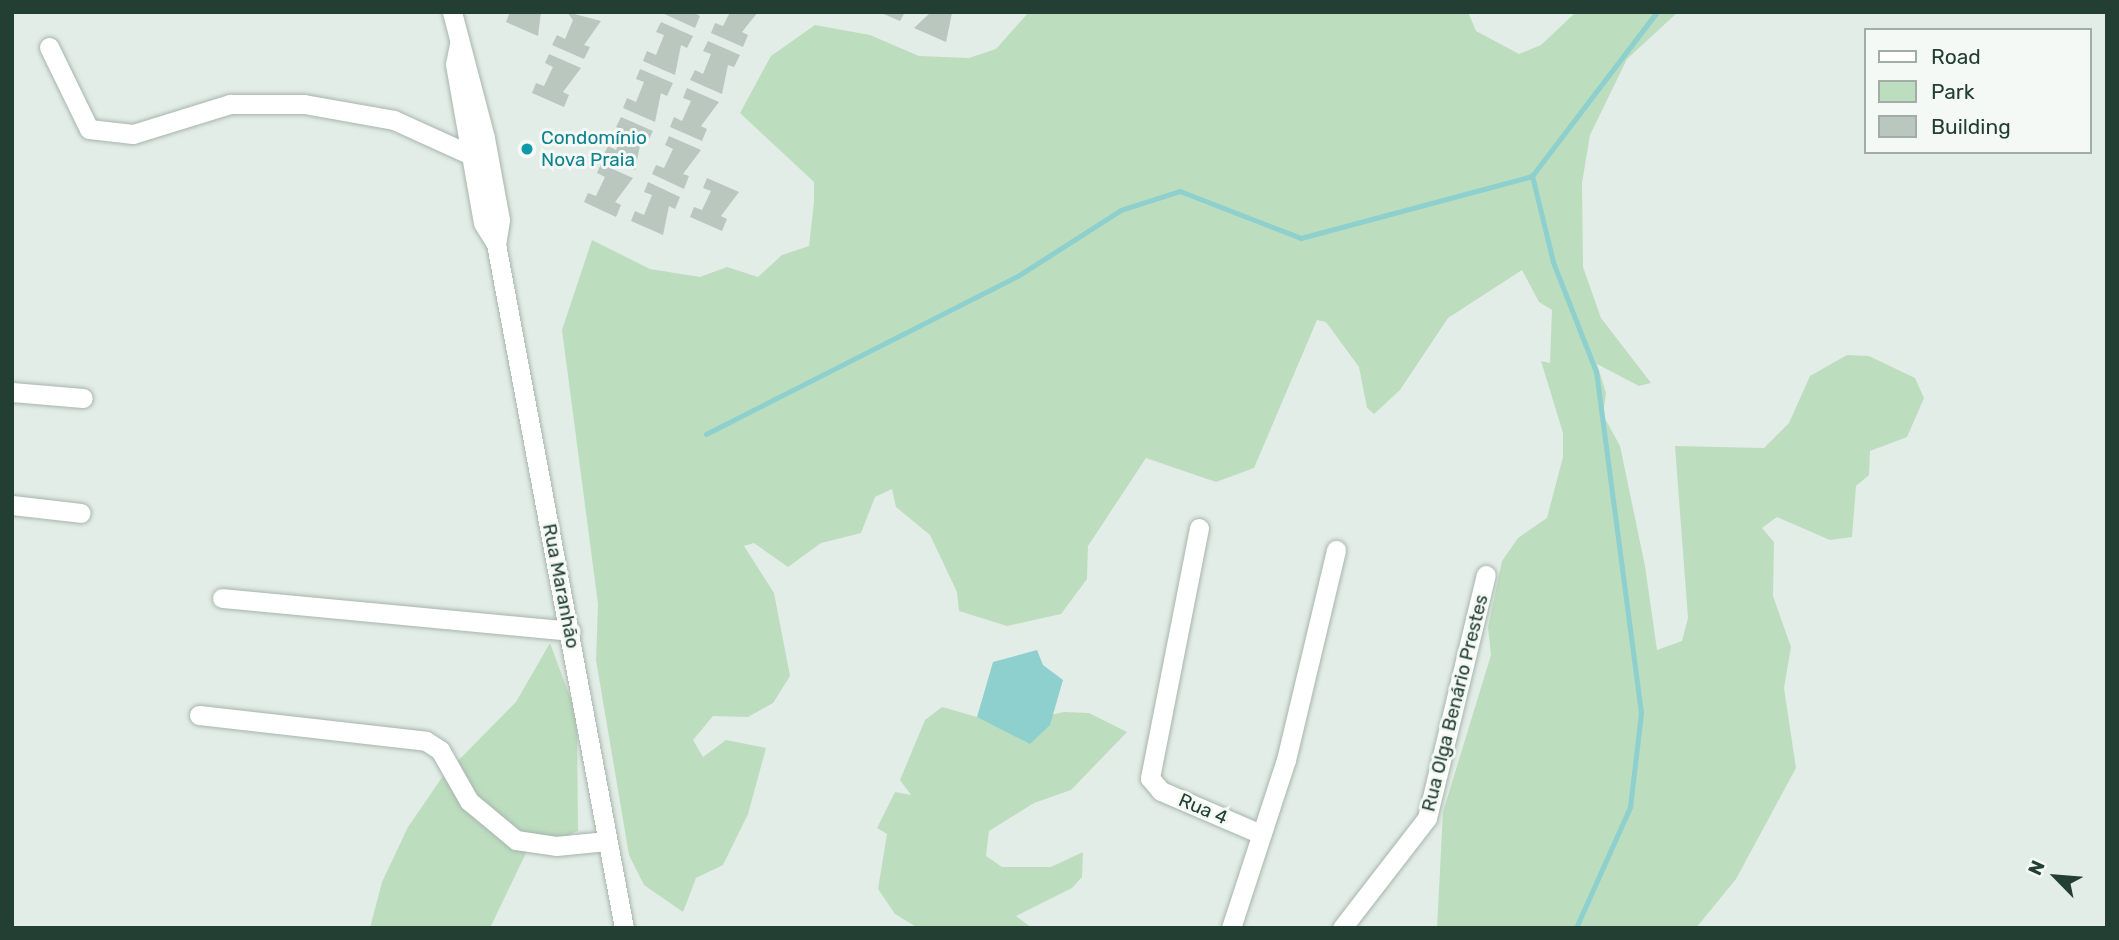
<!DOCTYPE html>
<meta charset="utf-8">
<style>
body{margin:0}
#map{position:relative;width:2119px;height:940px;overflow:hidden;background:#e3ede7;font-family:Rubik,sans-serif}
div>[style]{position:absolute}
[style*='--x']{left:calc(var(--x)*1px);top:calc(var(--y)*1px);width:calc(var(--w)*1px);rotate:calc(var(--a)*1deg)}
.green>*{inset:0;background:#bdddbf}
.water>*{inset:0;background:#8dd0ce}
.stream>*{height:4.5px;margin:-2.25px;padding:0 2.25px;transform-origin:2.25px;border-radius:2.25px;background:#8dd0ce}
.building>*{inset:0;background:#b9c7bf;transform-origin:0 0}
.roads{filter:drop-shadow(0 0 2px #a6b5ad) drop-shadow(0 0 2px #a6b5ad)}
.minor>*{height:19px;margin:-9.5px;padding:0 9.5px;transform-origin:9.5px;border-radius:9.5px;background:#fff}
.dots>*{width:19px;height:19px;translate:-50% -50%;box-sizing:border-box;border:4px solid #f4f9f5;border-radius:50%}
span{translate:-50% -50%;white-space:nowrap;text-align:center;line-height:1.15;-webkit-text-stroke:6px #f4f9f5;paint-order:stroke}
.culture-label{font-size:19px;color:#0d838f}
.left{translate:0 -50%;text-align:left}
.street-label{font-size:19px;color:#233e32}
.frame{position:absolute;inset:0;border:14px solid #233e32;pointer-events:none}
.legend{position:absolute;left:1864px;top:28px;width:228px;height:126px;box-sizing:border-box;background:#f4f9f5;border:2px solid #a0aea7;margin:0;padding:9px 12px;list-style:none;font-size:21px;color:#233e32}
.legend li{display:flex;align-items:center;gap:14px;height:35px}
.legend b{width:35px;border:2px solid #a0aea7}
.north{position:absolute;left:2021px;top:842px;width:70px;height:70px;-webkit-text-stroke:5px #f4f9f5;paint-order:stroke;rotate:295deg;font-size:19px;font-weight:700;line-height:28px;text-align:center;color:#233e32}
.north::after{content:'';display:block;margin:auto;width:24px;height:32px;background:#233e32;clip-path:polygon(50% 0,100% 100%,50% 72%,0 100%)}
</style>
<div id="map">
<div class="green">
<div style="clip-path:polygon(1029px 12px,1468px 12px,1476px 31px,1519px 54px,1541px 45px,1576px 12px,1678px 12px,1627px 59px,1590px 135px,1582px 183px,1583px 267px,1601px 318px,1651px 383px,1639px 386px,1597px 364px,1606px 393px,1603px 415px,1620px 446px,1645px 566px,1657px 650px,1682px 641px,1688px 618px,1675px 446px,1764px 448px,1789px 423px,1810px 376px,1847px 355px,1869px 356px,1915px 378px,1924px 398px,1907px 437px,1870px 451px,1869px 475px,1856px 486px,1852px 537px,1830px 540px,1777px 517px,1762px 528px,1774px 542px,1773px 596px,1791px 647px,1784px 688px,1796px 768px,1736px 879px,1696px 928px,1437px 928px,1443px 812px,1491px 655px,1488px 627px,1502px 561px,1518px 538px,1547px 518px,1563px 457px,1563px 433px,1541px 361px,1550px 363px,1552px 310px,1539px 302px,1522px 270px,1448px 318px,1400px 390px,1374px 414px,1367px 408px,1359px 367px,1326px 322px,1317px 320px,1254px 468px,1216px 482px,1146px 458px,1088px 546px,1087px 579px,1061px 614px,1007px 626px,959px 611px,957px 592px,930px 535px,896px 507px,892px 489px,875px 497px,861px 533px,821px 543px,788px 567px,754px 543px,744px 546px,774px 593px,790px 676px,773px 703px,748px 717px,713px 716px,693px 740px,703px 757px,726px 740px,766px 748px,748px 814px,723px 865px,696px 878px,683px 912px,644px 885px,629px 855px,596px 660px,598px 604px,562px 330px,592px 240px,650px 269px,700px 277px,727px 267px,758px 277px,782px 255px,809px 246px,814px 202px,814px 182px,740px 113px,771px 56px,815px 25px,870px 35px,919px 56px,969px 58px,996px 49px)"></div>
<div style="clip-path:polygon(550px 643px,577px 716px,578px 831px,526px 853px,490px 928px,370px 928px,382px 882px,408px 827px,443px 776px,516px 702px)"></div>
<div style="clip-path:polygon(942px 707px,1005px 725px,1064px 712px,1089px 713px,1127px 732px,1071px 790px,1034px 803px,989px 831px,986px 856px,1002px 867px,1051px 867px,1083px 852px,1082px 877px,1072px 888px,1016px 916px,1032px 928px,918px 928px,895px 914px,878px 889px,887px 834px,877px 828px,895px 792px,911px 795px,900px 780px,925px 720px)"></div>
</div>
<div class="water">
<div style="clip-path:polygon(1037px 650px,1043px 665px,1063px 680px,1050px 725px,1030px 744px,977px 717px,993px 662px)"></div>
</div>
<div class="stream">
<div style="--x:706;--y:434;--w:350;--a:-26.9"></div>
<div style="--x:1018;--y:276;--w:122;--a:-32.7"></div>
<div style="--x:1121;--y:210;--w:62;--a:-17.9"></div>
<div style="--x:1180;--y:191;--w:130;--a:21.2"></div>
<div style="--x:1301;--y:238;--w:239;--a:-15"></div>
<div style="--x:1576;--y:928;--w:133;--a:-65.9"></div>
<div style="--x:1630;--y:807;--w:95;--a:-83.3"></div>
<div style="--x:1641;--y:713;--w:344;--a:-97.5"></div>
<div style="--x:1596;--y:372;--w:118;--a:-111.4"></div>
<div style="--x:1553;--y:262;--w:89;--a:-103.7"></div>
<div style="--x:1532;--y:176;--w:206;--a:-52.7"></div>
</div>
<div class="building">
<div style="clip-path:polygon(510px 12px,541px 12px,538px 36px,506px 22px)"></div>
<div style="clip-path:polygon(567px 12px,601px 21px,584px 45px,590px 47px,584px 59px,552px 45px,557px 35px,565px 39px,573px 20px)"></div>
<div style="clip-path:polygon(660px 12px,693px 12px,700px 16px,695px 28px)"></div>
<div style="clip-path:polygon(730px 12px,758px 12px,742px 32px,748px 35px,743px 47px,711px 33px,715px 23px,723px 26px)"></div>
<div style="clip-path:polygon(879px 12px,905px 12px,900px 21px)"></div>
<div style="clip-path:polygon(931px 12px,960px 12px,952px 13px,946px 42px,914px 28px)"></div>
<div style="clip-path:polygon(661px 22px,693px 36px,687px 48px,681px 45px,675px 75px,643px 61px,647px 51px,656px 55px,664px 35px,656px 32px)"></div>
<div style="clip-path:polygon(708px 41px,740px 55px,734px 67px,728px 65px,722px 94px,690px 80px,695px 70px,703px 74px,711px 54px,703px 51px)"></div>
<div style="clip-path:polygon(549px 54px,581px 68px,563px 92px,569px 95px,564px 107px,532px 93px,536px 83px,544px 86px,553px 67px,545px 63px)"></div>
<div style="clip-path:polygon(640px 69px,673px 83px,667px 96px,661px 93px,655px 122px,623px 108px,627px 98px,636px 102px,644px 82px,636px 79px)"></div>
<div style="clip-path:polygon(687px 88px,719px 102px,701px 126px,707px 129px,702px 141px,670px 127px,674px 117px,682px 121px,691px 101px,683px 98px)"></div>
<div style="clip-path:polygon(621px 117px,653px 131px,647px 143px,641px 141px,635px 170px,603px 156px,608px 146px,616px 150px,624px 130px,616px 127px)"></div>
<div style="clip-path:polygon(669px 136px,701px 150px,683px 174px,689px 176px,684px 189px,652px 174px,656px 165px,664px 168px,673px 149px,665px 145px)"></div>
<div style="left:523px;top:141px;width:14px;height:10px;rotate:25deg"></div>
<div style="clip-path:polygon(601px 164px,633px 178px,615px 202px,621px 205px,616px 217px,584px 202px,588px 193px,596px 196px,605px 177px,597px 173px)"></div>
<div style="clip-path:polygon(707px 178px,739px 192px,721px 216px,727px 219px,722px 231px,690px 217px,694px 207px,702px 210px,711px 191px,703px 188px)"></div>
<div style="clip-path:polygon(648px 182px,680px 197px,675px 209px,669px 206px,663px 235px,631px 221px,635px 211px,644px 215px,652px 195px,644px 192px)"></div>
</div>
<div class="roads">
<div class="minor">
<div style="--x:452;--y:12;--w:130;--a:75.3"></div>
<div style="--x:485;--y:138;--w:83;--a:79.6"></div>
<div style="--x:500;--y:220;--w:24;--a:99"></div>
<div style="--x:496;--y:244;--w:696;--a:79.4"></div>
<div style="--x:459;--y:44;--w:20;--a:101"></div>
<div style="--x:455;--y:64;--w:161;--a:80"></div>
<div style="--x:483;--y:223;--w:25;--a:58"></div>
<div style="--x:49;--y:47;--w:91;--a:64"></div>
<div style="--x:89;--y:129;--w:44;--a:6.5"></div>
<div style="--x:133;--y:134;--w:102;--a:-17.2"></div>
<div style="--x:230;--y:104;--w:74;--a:0"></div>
<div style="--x:304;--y:104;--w:91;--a:10.1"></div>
<div style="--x:394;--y:120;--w:85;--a:24.4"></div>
<div style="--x:12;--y:392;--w:71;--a:4.8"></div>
<div style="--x:12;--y:505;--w:69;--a:6.6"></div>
<div style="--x:1199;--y:528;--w:255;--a:101.1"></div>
<div style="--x:1150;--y:778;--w:17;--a:50"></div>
<div style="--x:1161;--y:791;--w:109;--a:23.3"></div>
<div style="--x:222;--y:598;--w:350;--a:5.4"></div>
<div style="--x:199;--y:715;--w:228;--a:6.5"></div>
<div style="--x:426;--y:741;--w:17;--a:33"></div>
<div style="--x:440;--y:750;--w:59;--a:60.4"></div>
<div style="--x:469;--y:801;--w:61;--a:39.7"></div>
<div style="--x:516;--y:840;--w:40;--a:8.5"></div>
<div style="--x:556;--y:846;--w:51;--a:-5.6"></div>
<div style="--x:1231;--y:928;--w:177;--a:-71.9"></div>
<div style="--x:1286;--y:760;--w:216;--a:-76.6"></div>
<div style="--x:1342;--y:928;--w:139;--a:-52.3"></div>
<div style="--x:1427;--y:818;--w:250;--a:-76.4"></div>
</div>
</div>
<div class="dots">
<div style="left:527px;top:149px;background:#0f9aa8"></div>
</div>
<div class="culture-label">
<span class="left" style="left:541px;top:149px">Condomínio<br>Nova Praia</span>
</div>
<div class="street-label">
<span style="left:561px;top:586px;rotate:79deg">Rua Maranhão</span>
<span style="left:1455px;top:703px;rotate:-76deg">Rua Olga Benário Prestes</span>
<span style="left:1203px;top:809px;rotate:23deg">Rua 4</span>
</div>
<div class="frame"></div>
<ul class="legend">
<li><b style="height:9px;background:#fff"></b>Road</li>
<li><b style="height:19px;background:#bdddbf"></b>Park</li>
<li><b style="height:19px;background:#b9c7bf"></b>Building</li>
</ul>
<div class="north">N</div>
</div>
